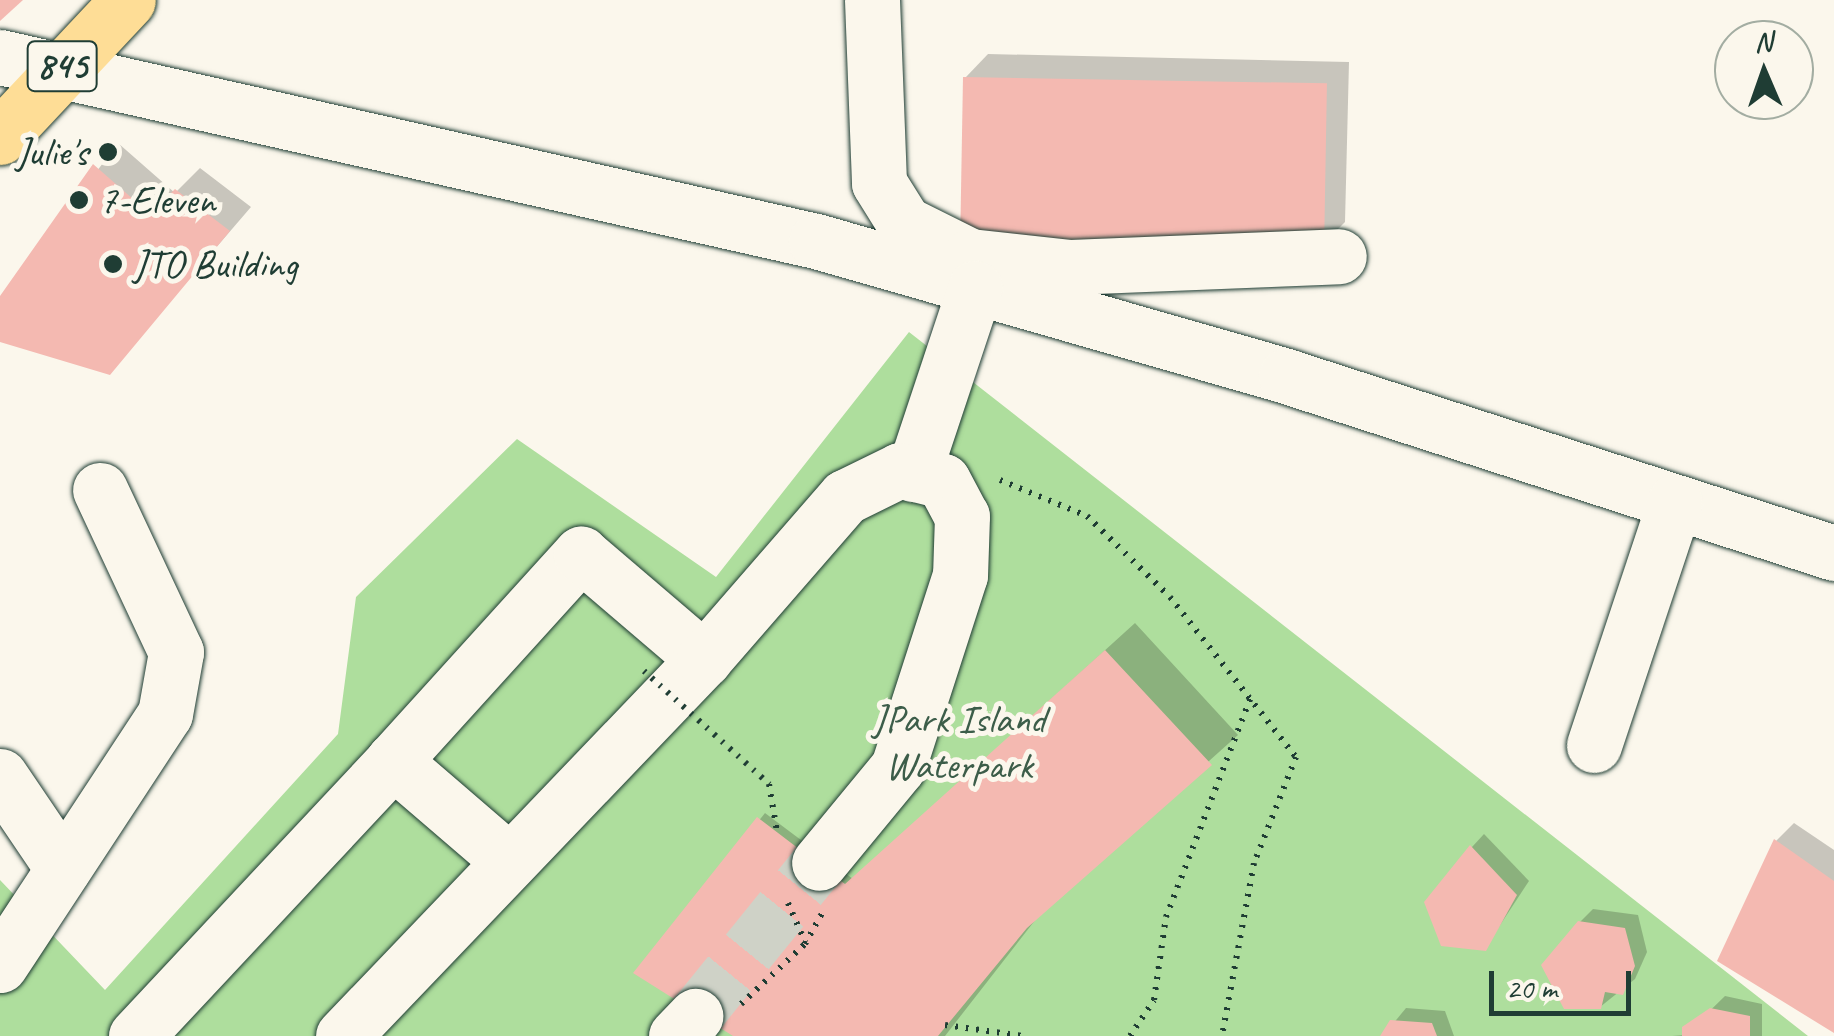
<!DOCTYPE html>
<style>
body{margin:0}
#map{position:relative;width:1834px;height:1036px;overflow:hidden;background:#fbf7ec;font-family:Caveat,sans-serif}
div>[style]{position:absolute}
[style*='--x']{left:calc(var(--x)*1px);top:calc(var(--y)*1px);width:calc(var(--w)*1px);rotate:calc(var(--a)*1deg)}
.green>*{inset:0;background:#aede9d}
.shadow>*{inset:0;background:#0003}
.building>*{inset:0;background:#f4b9b1;transform-origin:0 0}
.minor-tunnel>*{height:55px;margin-top:-27.5px;transform-origin:0;background:repeating-linear-gradient(90deg,#cfd2c7 0 55px,transparent 0 83px)}
.path>*{height:6px;margin-top:-3px;transform-origin:0;background:repeating-linear-gradient(90deg,#1f3d34 0 2.5px,transparent 0 10.5px)}
.roads{filter:drop-shadow(0 0 2px #1f3d34) drop-shadow(0 0 2px #1f3d34)}
.minor>*{height:55px;margin:-27.5px;padding:0 27.5px;transform-origin:27.5px;border-radius:27.5px;background:#fbf7ec}
.major>*{height:55px;margin:-27.5px;padding:0 27.5px;transform-origin:27.5px;border-radius:27.5px;background:#fedd96}
.path-bridge>*{height:6px;margin-top:-3px;transform-origin:0;background:repeating-linear-gradient(90deg,#1f3d34 0 2.5px,transparent 0 10.5px)}
.dots>*{width:28px;height:28px;translate:-50% -50%;box-sizing:border-box;border:5px solid #fbf7ec;border-radius:50%}
span{translate:-50% -50%;white-space:nowrap;text-align:center;line-height:1.15;-webkit-text-stroke:10px #fbf7ec;paint-order:stroke}
.shield-label span{padding:2px 8px;background:#fbf7ec;border:2px solid;border-radius:8px;-webkit-text-stroke-width:0}
.shield-label{font-size:38px;color:#1f3d34;font-weight:700}
.poi-label{font-size:40px;color:#1f3d34}
.right{translate:-100% -50%;text-align:right}
.left{translate:0 -50%;text-align:left}
.park-label{font-size:40px;color:#3c5d49}
.north{position:absolute;left:1714px;top:20px;width:100px;height:100px;box-sizing:border-box;background:#fbf7ec;border:2px solid #a3ada2;border-radius:50%;rotate:358deg;font-size:28px;font-weight:700;line-height:40px;text-align:center;color:#1f3d34}
.north::after{content:'';display:block;margin:auto;width:35px;height:45px;background:#1f3d34;clip-path:polygon(50% 0,100% 100%,50% 72%,0 100%)}
.scale{position:absolute;left:1489px;top:971px;width:142px;height:45px;box-sizing:border-box;border:5px solid #1f3d34;border-top:0;padding-left:12px;font-size:30px;line-height:35px;white-space:nowrap;color:#1f3d34;-webkit-text-stroke:8px #fbf7ec;paint-order:stroke}
</style>
<div id="map">
<div class="green">
<div style="clip-path:polygon(909px 332px,1808px 1036px,0 1036px,0 880px,105px 990px,338px 734px,356px 597px,517px 439px,716px 577px)"></div>
</div>
<div class="shadow">
<div style="clip-path:polygon(988px 54px,1349px 62px,1345px 222px,1322px 245px,965px 78px)"></div>
<div style="clip-path:polygon(118px 143px,175px 193px,200px 168px,251px 207px,109px 372px,0 339px,0 300px)"></div>
<div style="clip-path:polygon(1135px 623px,1238px 735px,1043px 910px,945px 1036px,738px 1036px,637px 973px,765px 813px,853px 879px)"></div>
<div style="clip-path:polygon(1794px 823px,1834px 850px,1834px 1030px,1776px 841px)"></div>
<div style="clip-path:polygon(1484px 834px,1529px 881px,1485px 948px,1472px 847px)"></div>
<div style="clip-path:polygon(1593px 909px,1638px 915px,1647px 952px,1635px 979px,1600px 1007px,1580px 922px)"></div>
<div style="clip-path:polygon(1725px 996px,1762px 1004px,1762px 1036px,1672px 1036px,1685px 1035px)"></div>
<div style="clip-path:polygon(1406px 1008px,1445px 1011px,1454px 1036px,1383px 1036px)"></div>
</div>
<div class="building">
<div style="clip-path:polygon(0 0,23px 0,0 21px)"></div>
<div style="left:963px;top:77px;width:364px;height:162px;rotate:1deg"></div>
<div style="clip-path:polygon(93px 164px,150px 214px,175px 189px,230px 231px,110px 375px,0 342px,0 296px)"></div>
<div style="clip-path:polygon(1105px 650px,1212px 765px,1027px 928px,938px 1036px,733px 1036px,633px 973px,757px 817px,845px 884px)"></div>
<div style="clip-path:polygon(1774px 839px,1834px 881px,1834px 1033px,1717px 961px)"></div>
<div style="clip-path:polygon(1470px 845px,1517px 895px,1486px 951px,1441px 946px,1424px 902px)"></div>
<div style="clip-path:polygon(1578px 921px,1625px 928px,1635px 966px,1623px 995px,1605px 992px,1601px 1009px,1564px 1009px,1541px 965px)"></div>
<div style="clip-path:polygon(1710px 1008px,1750px 1016px,1750px 1036px,1682px 1036px,1682px 1027px)"></div>
<div style="clip-path:polygon(1390px 1020px,1432px 1023px,1437px 1036px,1380px 1036px)"></div>
</div>
<div class="minor-tunnel">
<div style="--x:695;--y:1016;--w:197;--a:-51"></div>
</div>
<div class="path">
<div style="--x:1000;--y:480;--w:94;--a:22.5"></div>
<div style="--x:1087;--y:516;--w:116;--a:44.3"></div>
<div style="--x:1170;--y:597;--w:204;--a:51.8"></div>
<div style="--x:1296;--y:757;--w:114;--a:111.6"></div>
<div style="--x:1254;--y:863;--w:176;--a:100.5"></div>
<div style="--x:769;--y:784;--w:49;--a:80.5"></div>
<div style="--x:788;--y:903;--w:43;--a:66.4"></div>
<div style="--x:741;--y:1004;--w:88;--a:-43.2"></div>
<div style="--x:805;--y:944;--w:35;--a:-61"></div>
<div style="--x:945;--y:1025;--w:79;--a:8"></div>
<div style="--x:1130;--y:1036;--w:43;--a:-56.3"></div>
<div style="--x:1154;--y:1000;--w:84;--a:-81.8"></div>
<div style="--x:1166;--y:917;--w:234;--a:-68.9"></div>
</div>
<div class="roads">
<div class="minor">
<div style="--x:872;--y:0;--w:183;--a:87.8"></div>
<div style="--x:879;--y:183;--w:47;--a:58"></div>
<div style="--x:904;--y:223;--w:74;--a:26.6"></div>
<div style="--x:970;--y:256;--w:101;--a:6.3"></div>
<div style="--x:1070;--y:267;--w:269;--a:-2.3"></div>
<div style="--x:0;--y:57;--w:836;--a:12.71"></div>
<div style="--x:816;--y:241;--w:489;--a:16"></div>
<div style="--x:1286;--y:376;--w:576;--a:17.9"></div>
<div style="--x:913;--y:474;--w:196;--a:-71.6"></div>
<div style="--x:1594;--y:745;--w:256;--a:-71.6"></div>
<div style="--x:0;--y:776;--w:112;--a:55.9"></div>
<div style="--x:508;--y:860;--w:152;--a:-139.3"></div>
<div style="--x:393;--y:761;--w:280;--a:-47.8"></div>
<div style="--x:581;--y:554;--w:162;--a:40.5"></div>
<div style="--x:0;--y:965;--w:300;--a:-56.7"></div>
<div style="--x:165;--y:714;--w:63;--a:-79.9"></div>
<div style="--x:176;--y:652;--w:179;--a:-115.1"></div>
<div style="--x:136;--y:1036;--w:376;--a:-46.9"></div>
<div style="--x:343;--y:1036;--w:522;--a:-46.24"></div>
<div style="--x:704;--y:659;--w:215;--a:-49"></div>
<div style="--x:845;--y:497;--w:61;--a:-26.1"></div>
<div style="--x:900;--y:470;--w:44;--a:14.3"></div>
<div style="--x:943;--y:481;--w:40;--a:62"></div>
<div style="--x:962;--y:516;--w:59;--a:91.9"></div>
<div style="--x:960;--y:575;--w:202;--a:107.9"></div>
<div style="--x:898;--y:767;--w:124;--a:129.5"></div>
<div style="--x:676;--y:1036;--w:28;--a:-46"></div>
</div>
<div class="major">
<div style="--x:0;--y:137;--w:187;--a:-46.9"></div>
</div>
</div>
<div class="path-bridge">
<div style="--x:644;--y:671;--w:169;--a:42.1"></div>
</div>
<div class="dots">
<div style="left:108px;top:152px;background:#1f3d34"></div>
<div style="left:79px;top:200px;background:#1f3d34"></div>
<div style="left:113px;top:264px;background:#1f3d34"></div>
</div>
<div class="shield-label">
<span style="left:62px;top:66px">845</span>
</div>
<div class="poi-label">
<span class="right" style="left:88px;top:152px">Julie's</span>
<span class="left" style="left:99px;top:200px">7-Eleven</span>
<span class="left" style="left:133px;top:264px">JTO Building</span>
</div>
<div class="park-label">
<span style="left:959px;top:742px">JPark Island<br>Waterpark</span>
</div>
<div class="north">N</div>
<div class="scale">20 m</div>
</div>
